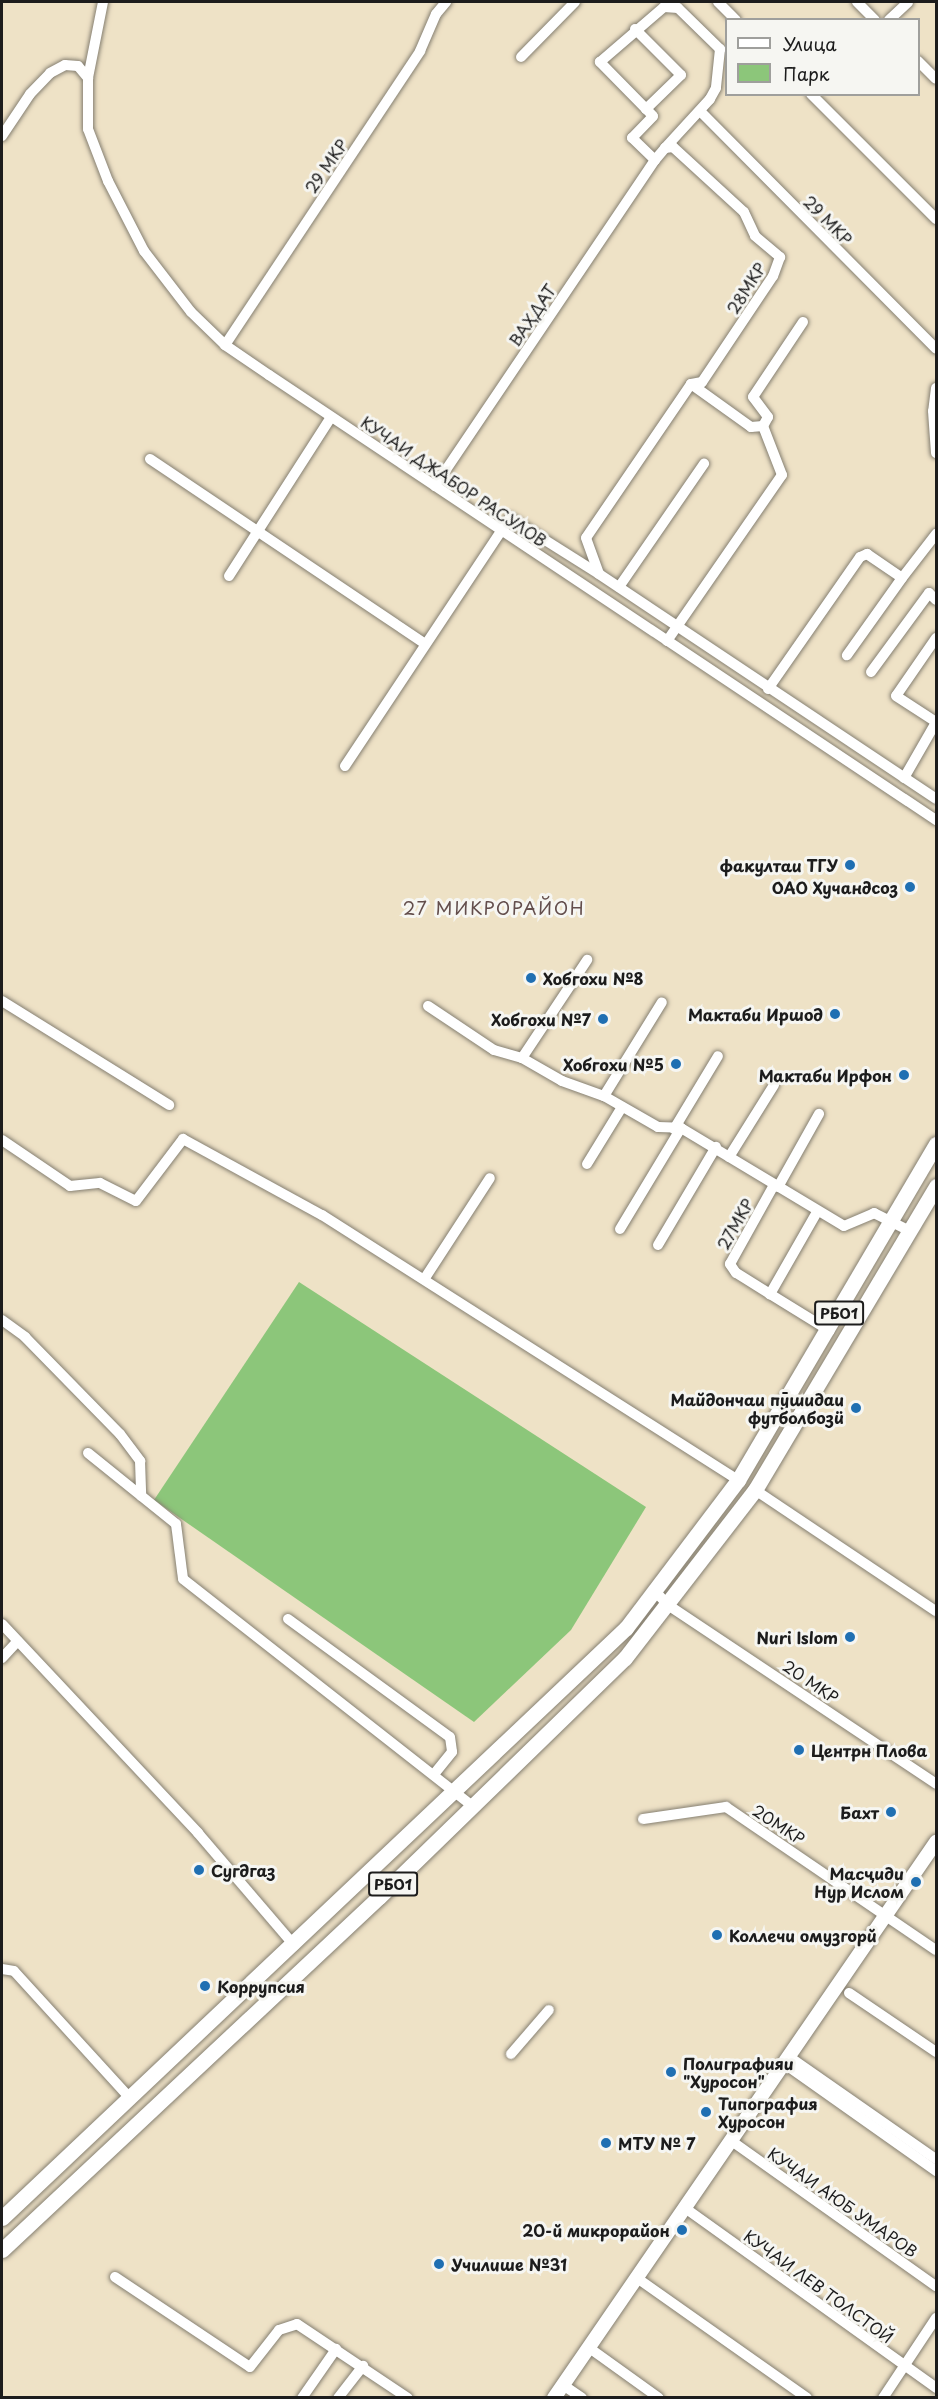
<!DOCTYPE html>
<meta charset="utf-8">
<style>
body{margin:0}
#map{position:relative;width:938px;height:2399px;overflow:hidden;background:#eee2c6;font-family:"Playpen Sans",sans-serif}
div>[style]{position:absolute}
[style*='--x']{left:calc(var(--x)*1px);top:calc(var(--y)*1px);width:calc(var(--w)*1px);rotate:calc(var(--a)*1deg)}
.green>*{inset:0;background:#8cc67a}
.roads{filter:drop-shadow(0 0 2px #857f71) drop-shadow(0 0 2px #857f71)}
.minor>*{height:10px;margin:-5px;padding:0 5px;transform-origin:5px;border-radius:5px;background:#fff}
.major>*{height:14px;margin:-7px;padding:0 7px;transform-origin:7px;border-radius:7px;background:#fff}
.highway>*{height:15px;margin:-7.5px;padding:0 7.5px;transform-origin:7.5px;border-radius:7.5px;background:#fff}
.dots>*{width:16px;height:16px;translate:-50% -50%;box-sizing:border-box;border:3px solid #f6f6f2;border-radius:50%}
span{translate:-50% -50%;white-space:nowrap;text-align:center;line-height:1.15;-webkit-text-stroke:6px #f6f6f2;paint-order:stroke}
.shield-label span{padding:2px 4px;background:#f6f6f2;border:2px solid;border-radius:4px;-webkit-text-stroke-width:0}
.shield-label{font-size:15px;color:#1c1c1c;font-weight:700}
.street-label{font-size:16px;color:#1c1c1c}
.poi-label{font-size:16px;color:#1c1c1c;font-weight:700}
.right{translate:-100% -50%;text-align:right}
.left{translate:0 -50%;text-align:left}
.neighbourhood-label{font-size:18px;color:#634e4c;letter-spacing:1.5px}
.frame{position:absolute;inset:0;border:3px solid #1c1c1c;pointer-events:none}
.legend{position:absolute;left:725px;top:18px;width:195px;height:78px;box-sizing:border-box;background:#f6f6f2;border:2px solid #9f9f9c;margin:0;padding:8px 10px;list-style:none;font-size:18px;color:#1c1c1c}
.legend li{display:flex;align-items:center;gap:12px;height:30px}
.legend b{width:30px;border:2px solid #9f9f9c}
</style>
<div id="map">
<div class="green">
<div style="clip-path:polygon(299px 1282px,646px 1507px,571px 1630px,474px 1722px,154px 1500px)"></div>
</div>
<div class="roads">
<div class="minor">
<div style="--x:103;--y:2;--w:77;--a:101.2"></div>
<div style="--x:88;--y:78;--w:51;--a:90"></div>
<div style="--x:88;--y:129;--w:56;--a:69"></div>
<div style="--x:108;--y:181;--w:79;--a:62.8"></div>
<div style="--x:144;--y:251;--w:77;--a:52.4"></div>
<div style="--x:191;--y:312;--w:47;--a:44.1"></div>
<div style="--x:225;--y:345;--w:53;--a:34.3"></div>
<div style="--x:269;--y:375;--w:802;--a:33.71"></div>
<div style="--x:718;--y:2;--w:25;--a:45"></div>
<div style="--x:857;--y:2;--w:25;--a:45"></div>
<div style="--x:889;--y:20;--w:26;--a:-43"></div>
<div style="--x:635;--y:29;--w:65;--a:45"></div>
<div style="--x:681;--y:75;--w:49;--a:135.8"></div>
<div style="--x:521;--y:57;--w:77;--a:-45.5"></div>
<div style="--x:918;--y:61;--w:25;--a:45"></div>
<div style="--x:811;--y:94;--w:177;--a:45"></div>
<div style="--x:700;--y:111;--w:335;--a:45.2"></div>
<div style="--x:2;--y:136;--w:50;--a:-56.3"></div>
<div style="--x:30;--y:94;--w:29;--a:-46"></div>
<div style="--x:50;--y:73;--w:17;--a:-28"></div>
<div style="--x:65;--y:65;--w:13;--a:4"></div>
<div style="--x:78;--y:66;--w:16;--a:50"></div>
<div style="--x:655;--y:160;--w:32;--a:-136"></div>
<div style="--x:632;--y:138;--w:30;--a:-46"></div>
<div style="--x:653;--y:116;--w:76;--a:-134.5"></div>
<div style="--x:600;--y:62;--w:84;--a:-40.7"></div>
<div style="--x:664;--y:7;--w:14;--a:4"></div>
<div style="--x:678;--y:8;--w:59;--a:44.3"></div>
<div style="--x:720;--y:49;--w:39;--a:96"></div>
<div style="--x:716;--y:88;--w:13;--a:119"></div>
<div style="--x:710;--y:99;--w:67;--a:132.6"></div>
<div style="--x:803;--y:322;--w:90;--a:123.7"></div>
<div style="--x:753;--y:397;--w:25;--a:53"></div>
<div style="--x:768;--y:417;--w:10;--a:119"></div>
<div style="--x:763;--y:426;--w:12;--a:175"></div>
<div style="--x:751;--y:427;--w:74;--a:-144.4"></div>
<div style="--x:691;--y:384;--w:186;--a:124.3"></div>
<div style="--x:586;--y:538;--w:38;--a:70"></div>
<div style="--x:599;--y:574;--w:405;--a:33.7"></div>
<div style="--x:225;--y:345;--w:353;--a:-56.4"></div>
<div style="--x:420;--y:51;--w:40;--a:-66.6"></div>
<div style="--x:436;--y:14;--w:16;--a:-50"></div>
<div style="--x:936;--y:388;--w:23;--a:97"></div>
<div style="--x:933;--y:411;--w:42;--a:85.9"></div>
<div style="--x:150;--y:459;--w:331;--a:33.9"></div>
<div style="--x:435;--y:486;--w:393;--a:-56"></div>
<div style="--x:655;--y:160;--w:16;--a:-50"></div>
<div style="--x:665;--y:148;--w:8;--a:-7"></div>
<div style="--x:673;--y:147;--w:96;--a:42.5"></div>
<div style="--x:744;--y:212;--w:26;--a:65"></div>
<div style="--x:755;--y:236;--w:33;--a:40"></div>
<div style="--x:780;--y:257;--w:20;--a:110"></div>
<div style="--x:773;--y:276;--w:128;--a:123.8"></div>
<div style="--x:702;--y:382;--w:11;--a:170"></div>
<div style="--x:229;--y:576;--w:189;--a:-57.3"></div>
<div style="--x:902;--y:578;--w:56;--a:-52.3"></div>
<div style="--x:619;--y:587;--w:150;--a:-55.4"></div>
<div style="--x:936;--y:638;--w:70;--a:124.6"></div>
<div style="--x:896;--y:696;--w:48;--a:33"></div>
<div style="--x:667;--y:641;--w:202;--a:-55.3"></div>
<div style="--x:782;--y:475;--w:53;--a:-111.2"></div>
<div style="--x:871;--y:672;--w:98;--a:-53.7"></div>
<div style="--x:929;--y:593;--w:10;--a:45"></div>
<div style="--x:768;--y:689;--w:161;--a:-55.1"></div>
<div style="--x:860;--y:557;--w:8;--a:-23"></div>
<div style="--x:867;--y:554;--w:42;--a:34.4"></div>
<div style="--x:902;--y:578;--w:95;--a:125.5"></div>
<div style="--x:345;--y:766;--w:298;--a:-56.4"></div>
<div style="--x:510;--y:518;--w:105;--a:32.2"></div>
<div style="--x:904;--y:778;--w:62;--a:-60.1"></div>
<div style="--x:2;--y:1001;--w:197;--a:31.9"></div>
<div style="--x:428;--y:1006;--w:79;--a:33.7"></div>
<div style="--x:494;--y:1050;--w:29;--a:16"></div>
<div style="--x:522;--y:1058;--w:46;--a:29.9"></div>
<div style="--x:562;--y:1081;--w:45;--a:19.7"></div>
<div style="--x:604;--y:1096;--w:62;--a:29.9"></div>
<div style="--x:658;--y:1127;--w:23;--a:2"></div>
<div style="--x:681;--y:1128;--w:190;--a:31"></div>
<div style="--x:844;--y:1226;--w:33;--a:-23"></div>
<div style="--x:874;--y:1213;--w:40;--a:26.6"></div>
<div style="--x:522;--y:1058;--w:118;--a:-56.4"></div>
<div style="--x:604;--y:1096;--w:110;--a:-58.3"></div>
<div style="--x:674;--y:1129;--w:85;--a:-58.9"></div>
<div style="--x:2;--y:1140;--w:82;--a:34.1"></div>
<div style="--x:70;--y:1186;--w:30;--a:-6"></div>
<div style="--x:100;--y:1183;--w:40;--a:26.6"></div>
<div style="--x:136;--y:1201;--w:78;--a:-52.8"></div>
<div style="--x:183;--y:1139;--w:158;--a:28.7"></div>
<div style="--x:322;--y:1215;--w:493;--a:32.5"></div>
<div style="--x:729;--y:1157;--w:85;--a:-58"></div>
<div style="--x:587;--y:1164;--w:67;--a:-58.4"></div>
<div style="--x:778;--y:1187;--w:84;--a:-60.7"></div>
<div style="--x:817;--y:1212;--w:95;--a:119.8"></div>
<div style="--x:770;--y:1294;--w:70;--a:31.7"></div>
<div style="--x:620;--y:1229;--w:118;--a:-58.9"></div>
<div style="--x:658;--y:1245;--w:114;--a:-59.4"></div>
<div style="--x:425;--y:1278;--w:119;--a:-57"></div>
<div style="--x:770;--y:1294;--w:40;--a:-148"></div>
<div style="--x:736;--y:1273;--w:11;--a:-124"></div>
<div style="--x:730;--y:1264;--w:90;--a:-60.9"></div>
<div style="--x:2;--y:1320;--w:29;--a:36"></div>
<div style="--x:25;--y:1337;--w:136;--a:45.6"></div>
<div style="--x:120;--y:1434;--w:34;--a:53"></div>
<div style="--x:140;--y:1461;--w:35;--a:88"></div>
<div style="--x:88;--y:1453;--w:113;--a:38.9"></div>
<div style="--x:176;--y:1524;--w:55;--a:82.7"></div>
<div style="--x:183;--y:1579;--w:368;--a:38.1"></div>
<div style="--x:755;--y:1490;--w:218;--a:33.8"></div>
<div style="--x:654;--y:1590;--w:21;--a:47"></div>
<div style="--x:668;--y:1605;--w:322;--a:33.7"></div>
<div style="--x:288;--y:1619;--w:200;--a:36.1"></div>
<div style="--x:450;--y:1737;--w:15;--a:82"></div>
<div style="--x:452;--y:1752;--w:28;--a:129"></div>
<div style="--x:2;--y:1624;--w:287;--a:46.8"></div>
<div style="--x:198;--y:1833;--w:148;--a:49.4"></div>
<div style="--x:2;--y:1658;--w:23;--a:-47"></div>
<div style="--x:643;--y:1819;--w:84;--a:-8.2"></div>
<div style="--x:726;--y:1807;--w:254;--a:34.3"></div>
<div style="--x:2;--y:1969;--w:12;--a:9"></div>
<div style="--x:14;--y:1971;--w:172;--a:47.6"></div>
<div style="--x:849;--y:1993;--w:105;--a:34.1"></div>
<div style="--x:511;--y:2054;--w:58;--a:-49.2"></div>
<div style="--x:791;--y:2058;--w:177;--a:34.9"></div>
<div style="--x:786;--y:2065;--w:184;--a:35.2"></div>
<div style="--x:733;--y:2142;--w:249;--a:35.4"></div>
<div style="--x:685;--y:2208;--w:309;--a:35.6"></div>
<div style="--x:115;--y:2277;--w:162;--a:33.7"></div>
<div style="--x:250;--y:2367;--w:47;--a:-51.9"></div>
<div style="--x:279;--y:2330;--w:19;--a:-18"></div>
<div style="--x:297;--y:2324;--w:133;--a:33.7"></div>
<div style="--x:637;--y:2278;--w:208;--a:35.2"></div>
<div style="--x:588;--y:2347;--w:87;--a:35.7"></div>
<div style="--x:563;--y:2385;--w:23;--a:34"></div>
<div style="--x:302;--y:2398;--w:60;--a:-55.2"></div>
<div style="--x:338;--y:2398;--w:41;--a:-52"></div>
<div style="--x:883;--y:2398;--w:96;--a:-56.5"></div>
</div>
<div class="major">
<div style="--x:554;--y:2398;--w:675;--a:-55.51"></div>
</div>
<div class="highway">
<div style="--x:2;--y:2218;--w:859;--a:-43.4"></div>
<div style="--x:626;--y:1628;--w:186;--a:-52.9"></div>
<div style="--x:738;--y:1480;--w:390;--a:-59.5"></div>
<div style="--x:2;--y:2250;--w:516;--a:-43.12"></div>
<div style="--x:379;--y:1897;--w:343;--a:-44.2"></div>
<div style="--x:625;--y:1658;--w:212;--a:-52.3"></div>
<div style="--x:755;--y:1490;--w:354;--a:-59.2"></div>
</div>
</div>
<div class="dots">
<div style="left:850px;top:865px;background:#1f6fb2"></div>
<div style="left:910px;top:887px;background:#1f6fb2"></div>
<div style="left:531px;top:978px;background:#1f6fb2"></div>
<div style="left:835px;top:1014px;background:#1f6fb2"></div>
<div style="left:603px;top:1019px;background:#1f6fb2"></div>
<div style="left:676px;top:1064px;background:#1f6fb2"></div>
<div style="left:904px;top:1075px;background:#1f6fb2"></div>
<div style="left:856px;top:1408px;background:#1f6fb2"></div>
<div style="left:850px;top:1637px;background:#1f6fb2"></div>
<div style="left:799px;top:1750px;background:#1f6fb2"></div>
<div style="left:891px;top:1812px;background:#1f6fb2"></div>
<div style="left:199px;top:1870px;background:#1f6fb2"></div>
<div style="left:916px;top:1882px;background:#1f6fb2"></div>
<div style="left:717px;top:1935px;background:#1f6fb2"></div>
<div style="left:205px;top:1986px;background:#1f6fb2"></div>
<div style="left:671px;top:2072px;background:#1f6fb2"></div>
<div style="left:706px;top:2112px;background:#1f6fb2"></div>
<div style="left:606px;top:2143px;background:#1f6fb2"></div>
<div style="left:682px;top:2230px;background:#1f6fb2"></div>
<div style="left:439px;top:2264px;background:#1f6fb2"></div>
</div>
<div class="shield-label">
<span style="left:839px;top:1313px">РБ01</span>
<span style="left:393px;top:1884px">РБ01</span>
</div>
<div class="street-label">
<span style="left:326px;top:166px;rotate:-56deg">29 МКР</span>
<span style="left:828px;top:220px;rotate:45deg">29 МКР</span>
<span style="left:746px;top:288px;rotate:-58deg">28МКР</span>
<span style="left:532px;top:315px;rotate:-56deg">ВАҲДАТ</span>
<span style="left:454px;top:481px;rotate:34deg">КУЧАИ ДЖАБОР РАСУЛОВ</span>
<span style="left:735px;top:1224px;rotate:-61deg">27МКР</span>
<span style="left:811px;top:1681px;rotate:34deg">20 МКР</span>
<span style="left:779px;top:1824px;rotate:33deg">20МКР</span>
<span style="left:843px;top:2202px;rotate:35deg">КУЧАИ АЮБ УМАРОВ</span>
<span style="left:819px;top:2286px;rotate:36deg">КУЧАИ ЛЕВ ТОЛСТОЙ</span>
</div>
<div class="poi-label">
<span class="right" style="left:838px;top:865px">факултаи ТГУ</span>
<span class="right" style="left:898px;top:887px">ОАО Хучандсоз</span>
<span class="left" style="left:543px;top:978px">Хобгохи №8</span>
<span class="right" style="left:823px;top:1014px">Мактаби Иршод</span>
<span class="right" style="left:591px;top:1019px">Хобгохи №7</span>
<span class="right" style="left:664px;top:1064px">Хобгохи №5</span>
<span class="right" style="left:892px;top:1075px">Мактаби Ирфон</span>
<span class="right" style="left:844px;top:1408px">Майдончаи пӯшидаи<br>футболбозӣ</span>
<span class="right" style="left:838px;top:1637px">Nuri Islom</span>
<span class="left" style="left:811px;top:1750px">Центрн Плова</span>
<span class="right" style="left:879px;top:1812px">Бахт</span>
<span class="left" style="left:211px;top:1870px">Сугдгаз</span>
<span class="right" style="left:904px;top:1882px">Масҷиди<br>Нур Ислом</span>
<span class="left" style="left:729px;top:1935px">Коллечи омузгорй</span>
<span class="left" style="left:217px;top:1986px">Коррупсия</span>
<span class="left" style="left:683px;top:2072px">Полиграфияи<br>"Хуросон"</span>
<span class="left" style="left:718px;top:2112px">Типография<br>Хуросон</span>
<span class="left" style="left:618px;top:2143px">МТУ № 7</span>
<span class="right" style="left:670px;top:2230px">20-й микрорайон</span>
<span class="left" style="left:451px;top:2264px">Училише №31</span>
</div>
<div class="neighbourhood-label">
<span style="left:494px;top:908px">27 МИКРОРАЙОН</span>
</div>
<div class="frame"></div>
<ul class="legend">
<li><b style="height:8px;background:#fff"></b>Улица</li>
<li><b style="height:16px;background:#8cc67a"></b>Парк</li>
</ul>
</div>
